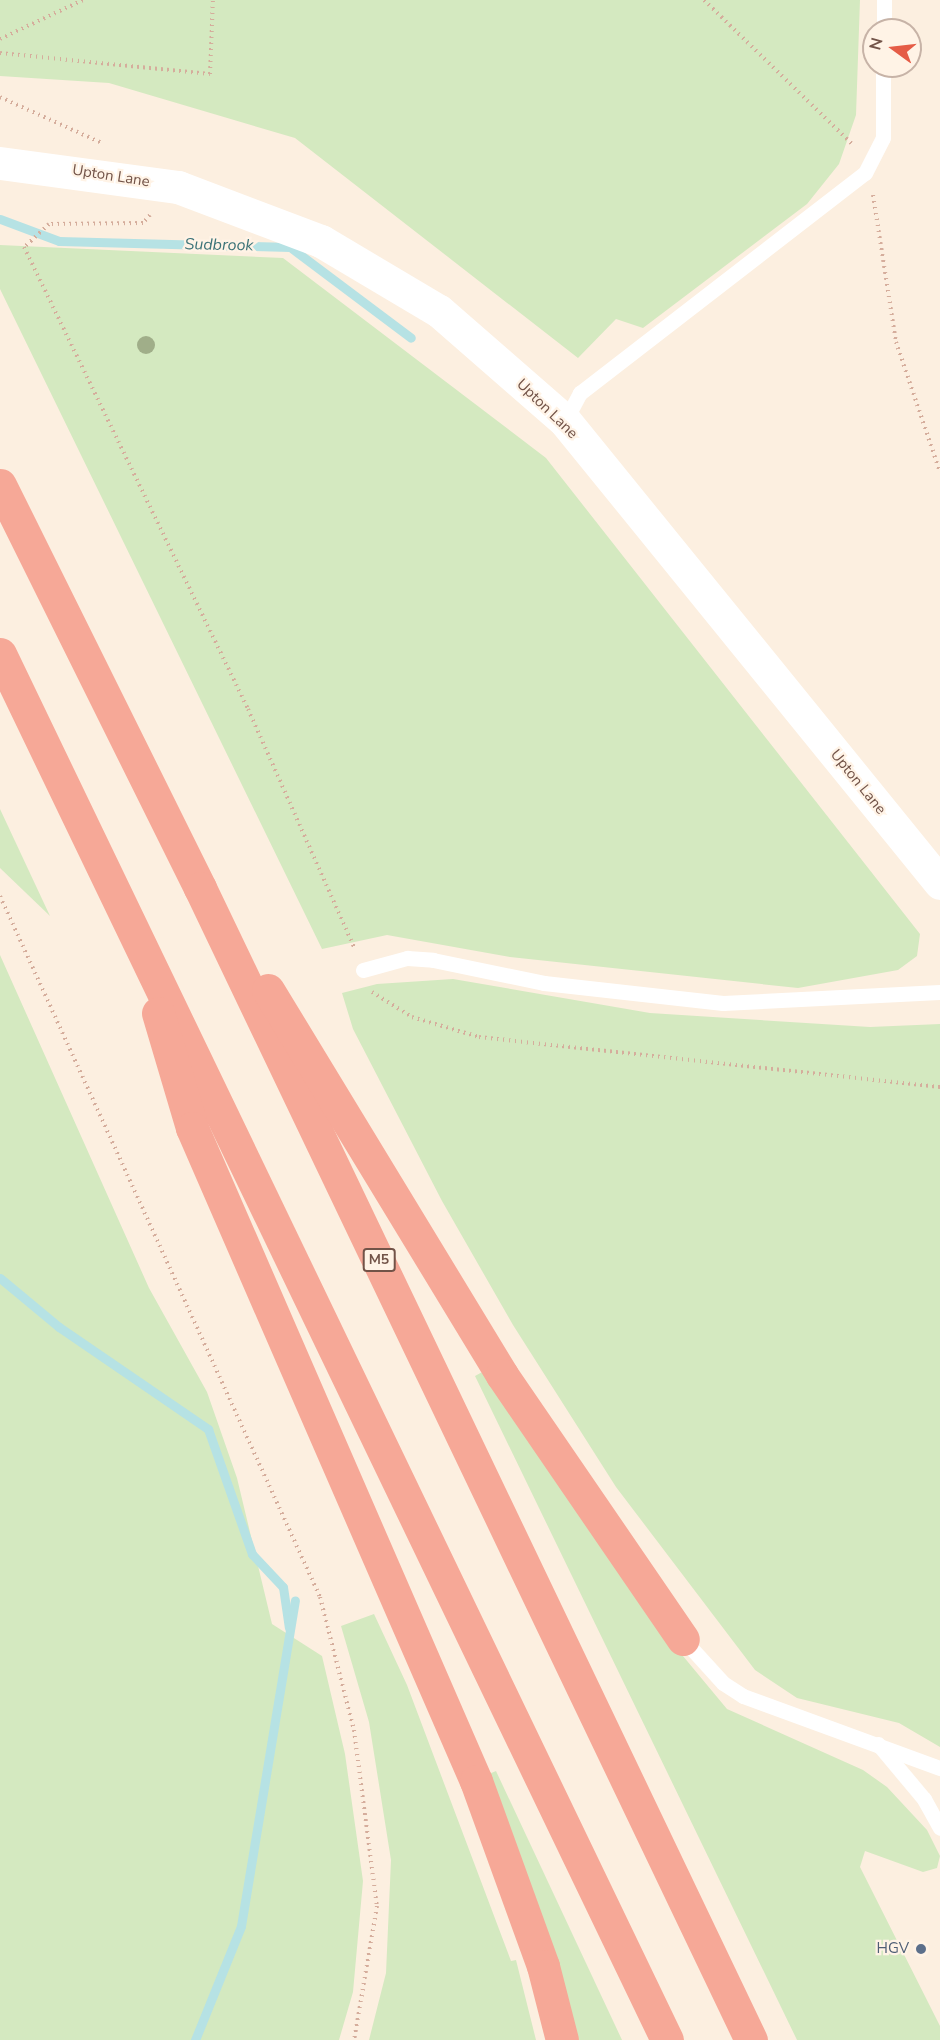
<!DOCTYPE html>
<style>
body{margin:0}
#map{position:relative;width:940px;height:2040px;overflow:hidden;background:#fcefe0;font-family:"Nunito Sans",sans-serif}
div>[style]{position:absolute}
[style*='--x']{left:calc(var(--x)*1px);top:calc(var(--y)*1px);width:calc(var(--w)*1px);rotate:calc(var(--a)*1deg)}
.green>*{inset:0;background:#d4e9c0}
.stream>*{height:9px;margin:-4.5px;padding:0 4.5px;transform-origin:4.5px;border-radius:4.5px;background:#b6e2e4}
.path>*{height:4px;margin-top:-2px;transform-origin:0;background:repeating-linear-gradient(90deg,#d5ad9c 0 1.5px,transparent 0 6px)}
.service>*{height:15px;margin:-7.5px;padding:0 7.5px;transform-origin:7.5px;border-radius:7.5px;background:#fff}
.tertiary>*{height:33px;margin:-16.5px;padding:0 16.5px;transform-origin:16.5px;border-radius:16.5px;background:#fff}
.motorway>*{height:33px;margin:-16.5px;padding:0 16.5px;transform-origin:16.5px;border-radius:16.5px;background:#f6a897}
.trees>*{width:18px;height:18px;margin:-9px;border-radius:50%;background:#a0ae89}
.dots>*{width:16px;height:16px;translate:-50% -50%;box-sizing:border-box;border:3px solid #fff3e6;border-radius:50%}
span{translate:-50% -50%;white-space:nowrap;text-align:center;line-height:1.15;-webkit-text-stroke:4.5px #fff3e6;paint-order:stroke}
.shield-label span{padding:2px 4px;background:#fff3e6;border:2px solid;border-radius:4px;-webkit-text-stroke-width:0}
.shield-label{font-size:14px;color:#725348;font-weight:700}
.street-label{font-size:15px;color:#725348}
.service-label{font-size:15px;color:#4e5e75}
.right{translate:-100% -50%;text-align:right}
.water-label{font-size:16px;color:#3c7378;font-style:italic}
.north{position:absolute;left:862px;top:18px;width:60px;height:60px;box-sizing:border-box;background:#fff3e6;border:2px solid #c7b3a7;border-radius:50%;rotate:285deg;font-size:16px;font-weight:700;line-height:24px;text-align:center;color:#725348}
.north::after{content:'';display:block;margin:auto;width:21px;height:27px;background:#e55c46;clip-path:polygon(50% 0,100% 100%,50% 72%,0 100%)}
</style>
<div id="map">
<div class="green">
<div style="clip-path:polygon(0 0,860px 0,856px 115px,839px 164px,807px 204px,643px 328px,616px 319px,578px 358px,295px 138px,109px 83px,0 76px)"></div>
<div style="clip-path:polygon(0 245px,283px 258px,546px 458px,920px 934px,917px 956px,898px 970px,798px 988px,510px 957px,387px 935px,322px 949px,0 289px)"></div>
<div style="clip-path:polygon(0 809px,50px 916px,0 868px)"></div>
<div style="clip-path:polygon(0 955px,149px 1288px,207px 1392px,237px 1478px,272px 1624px,322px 1656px,345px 1754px,363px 1881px,353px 1992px,339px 2040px,0 2040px)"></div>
<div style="clip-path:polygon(453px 979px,650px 1013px,870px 1027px,940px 1024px,940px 1747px,899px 1723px,797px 1698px,755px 1670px,616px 1487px,513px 1325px,442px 1201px,353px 1029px,342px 993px,377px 984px)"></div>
<div style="clip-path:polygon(486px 1370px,668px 1638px,727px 1709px,863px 1770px,887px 1787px,927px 1830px,940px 1856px,937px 1868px,923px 1872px,865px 1851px,860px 1867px,940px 2026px,940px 2040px,797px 2040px,475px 1376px)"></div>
<div style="clip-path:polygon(374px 1614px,407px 1685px,511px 1961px,516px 1960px,536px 2040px,369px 2040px,386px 1973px,391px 1860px,369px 1722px,341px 1626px)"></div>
<div style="clip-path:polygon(496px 1771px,622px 2040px,576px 2040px,484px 1776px)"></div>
</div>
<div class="stream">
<div style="--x:0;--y:219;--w:63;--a:20.4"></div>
<div style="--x:59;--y:241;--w:231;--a:1.5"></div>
<div style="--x:290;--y:247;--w:151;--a:36.9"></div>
<div style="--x:0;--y:1278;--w:77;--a:39.7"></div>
<div style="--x:59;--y:1327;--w:181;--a:34.4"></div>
<div style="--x:208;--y:1429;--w:133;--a:70.6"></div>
<div style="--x:252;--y:1554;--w:45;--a:46.8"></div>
<div style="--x:283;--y:1587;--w:41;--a:81.7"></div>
<div style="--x:195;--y:2040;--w:123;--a:-68"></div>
<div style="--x:241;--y:1926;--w:330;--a:-80.6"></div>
</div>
<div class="path">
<div style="--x:704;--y:0;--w:209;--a:44.2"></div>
<div style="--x:0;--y:39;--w:92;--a:-25.2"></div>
<div style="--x:0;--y:53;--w:211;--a:5.7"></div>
<div style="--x:210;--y:74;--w:74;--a:-87.7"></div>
<div style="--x:0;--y:97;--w:112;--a:24.3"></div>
<div style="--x:873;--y:195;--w:149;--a:81.1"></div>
<div style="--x:896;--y:342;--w:137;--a:71.3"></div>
<div style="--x:150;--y:215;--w:11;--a:131"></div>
<div style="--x:143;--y:223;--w:94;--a:179.4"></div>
<div style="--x:49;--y:224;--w:34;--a:137"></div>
<div style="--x:24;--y:247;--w:513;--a:64.13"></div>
<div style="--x:248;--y:709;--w:263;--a:66"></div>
<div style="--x:0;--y:896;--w:771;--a:65.46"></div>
<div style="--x:320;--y:1597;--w:137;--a:75.7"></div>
<div style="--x:354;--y:1730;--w:177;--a:82.6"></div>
<div style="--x:377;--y:1906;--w:136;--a:99.7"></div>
<div style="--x:372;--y:992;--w:47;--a:32"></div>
<div style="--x:412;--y:1017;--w:70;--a:16.6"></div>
<div style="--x:479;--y:1037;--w:464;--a:6.2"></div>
</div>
<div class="service">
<div style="--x:884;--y:30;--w:30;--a:-90"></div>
<div style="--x:565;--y:421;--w:32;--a:-62"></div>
<div style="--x:580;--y:393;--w:360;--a:-37.7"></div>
<div style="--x:865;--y:173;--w:39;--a:-63"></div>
<div style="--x:883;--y:138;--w:72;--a:-90"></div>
<div style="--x:363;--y:970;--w:46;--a:-15.3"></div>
<div style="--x:407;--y:958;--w:26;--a:4"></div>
<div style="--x:433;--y:960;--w:113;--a:11.7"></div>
<div style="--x:544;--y:983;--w:180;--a:6.4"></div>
<div style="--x:723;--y:1003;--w:217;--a:-2.9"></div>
<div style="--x:683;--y:1639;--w:59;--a:47.7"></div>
<div style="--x:723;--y:1683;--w:24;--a:33"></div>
<div style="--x:743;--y:1696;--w:210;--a:20.1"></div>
<div style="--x:878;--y:1744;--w:72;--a:50.1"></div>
<div style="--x:924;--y:1799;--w:33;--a:61"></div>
</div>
<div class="tertiary">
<div style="--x:0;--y:163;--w:180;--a:7.7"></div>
<div style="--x:178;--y:187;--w:153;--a:20.7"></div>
<div style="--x:321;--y:241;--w:137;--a:30.7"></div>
<div style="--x:439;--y:311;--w:167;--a:41.1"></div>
<div style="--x:565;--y:421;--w:595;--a:50.93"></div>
</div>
<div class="motorway">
<div style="--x:0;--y:485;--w:450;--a:63.6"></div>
<div style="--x:200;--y:888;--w:1277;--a:64.44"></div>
<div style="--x:0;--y:654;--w:1538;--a:64.3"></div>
<div style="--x:268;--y:990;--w:451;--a:58.7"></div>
<div style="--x:502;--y:1375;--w:320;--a:55.6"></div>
<div style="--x:158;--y:1013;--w:120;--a:73.5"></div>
<div style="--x:192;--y:1128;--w:712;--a:66.5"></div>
<div style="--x:476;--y:1781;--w:197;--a:70.1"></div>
<div style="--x:543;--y:1966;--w:76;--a:75.6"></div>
</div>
<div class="trees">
<div style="left:146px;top:345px"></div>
</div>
<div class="dots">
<div style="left:921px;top:1949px;background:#5c6f8a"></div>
</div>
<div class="shield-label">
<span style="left:379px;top:1260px">M5</span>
</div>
<div class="street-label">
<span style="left:111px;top:176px;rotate:9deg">Upton Lane</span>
<span style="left:547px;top:409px;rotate:44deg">Upton Lane</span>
<span style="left:858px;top:782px;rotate:51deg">Upton Lane</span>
</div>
<div class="service-label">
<span class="right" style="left:909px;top:1949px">HGV</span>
</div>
<div class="water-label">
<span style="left:219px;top:245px;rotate:1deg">Sudbrook</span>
</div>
<div class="north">N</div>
</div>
